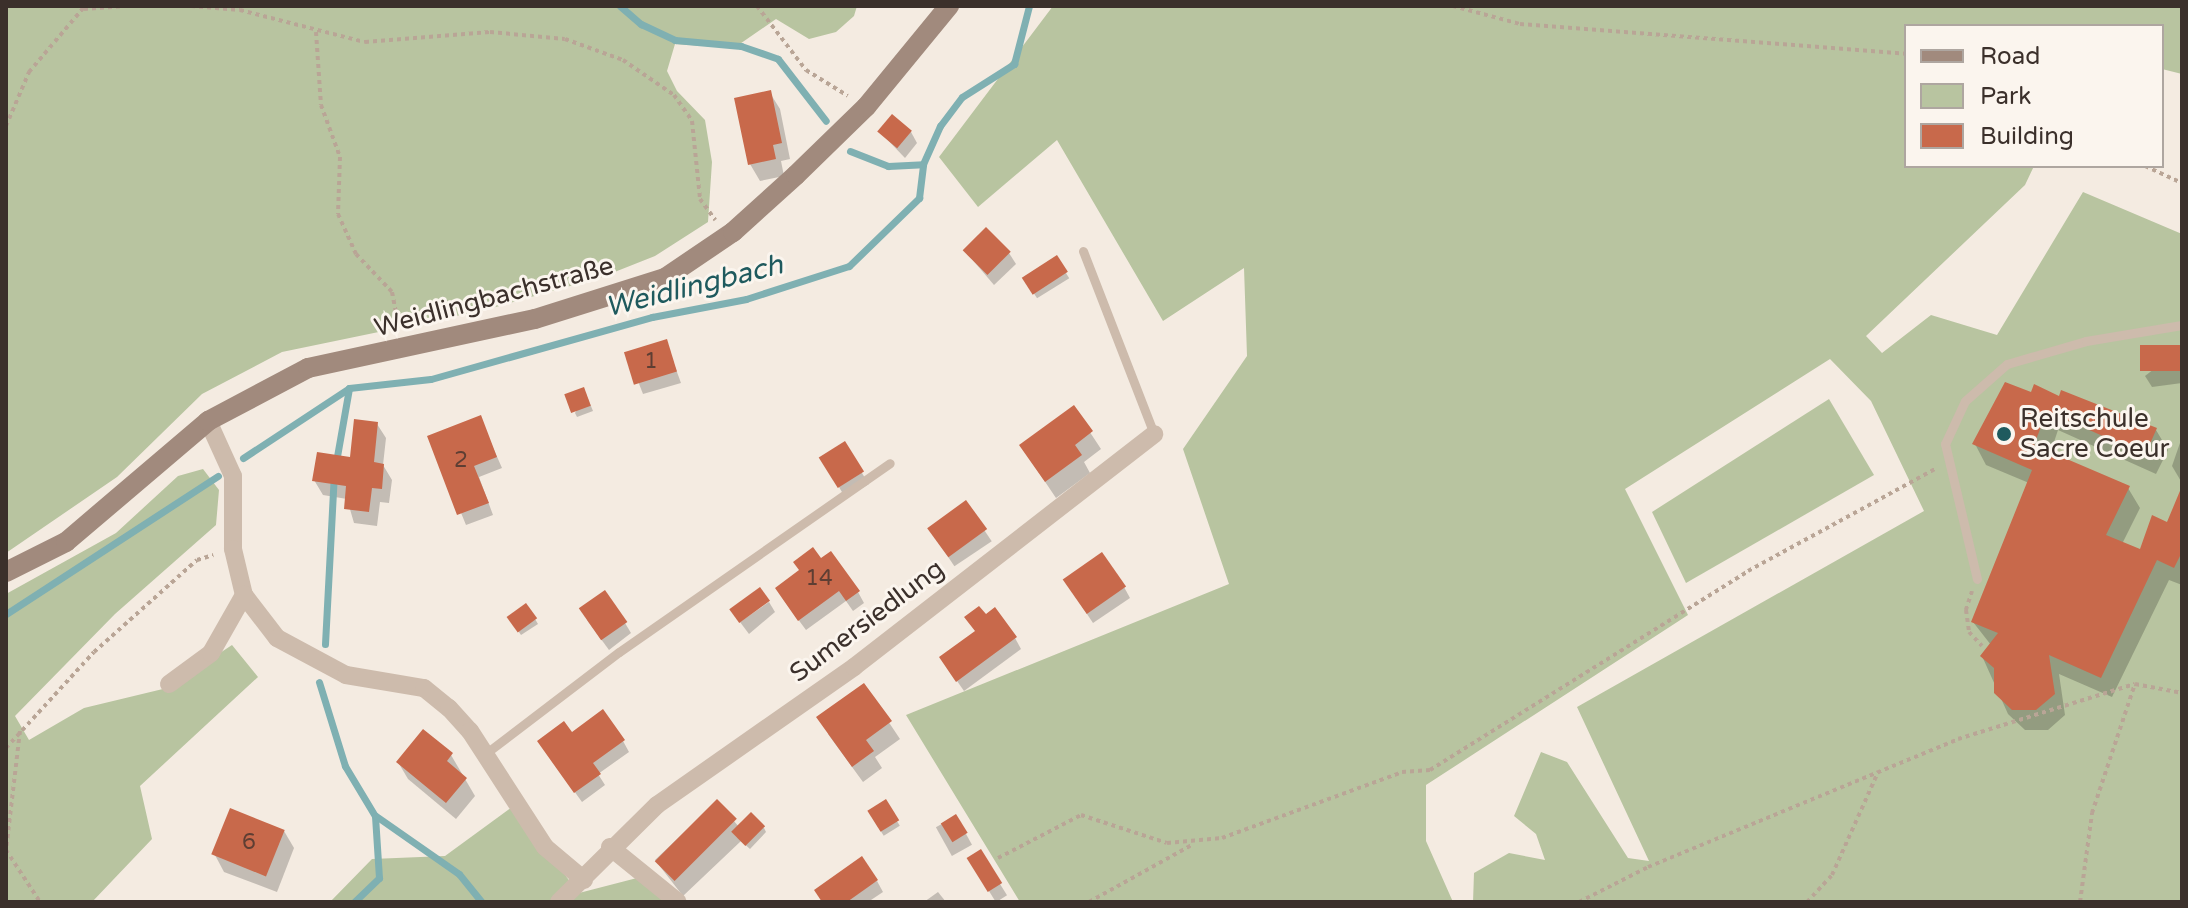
<!DOCTYPE html>
<meta charset="utf-8">
<style>
body{margin:0}
#map{position:relative;width:2188px;height:908px;overflow:hidden;background:#f4ebe1;font-family:"Varela Round",sans-serif}
div>[style]{position:absolute}
[style*='--x']{left:calc(var(--x)*1px);top:calc(var(--y)*1px);width:calc(var(--w)*1px);rotate:calc(var(--a)*1deg)}
.green>*{inset:0;background:#b8c4a0}
.shadow>*{inset:0;background:#0003;transform-origin:0 0}
.stream>*{height:7px;margin:-3.5px;padding:0 3.5px;transform-origin:3.5px;border-radius:3.5px;background:#7fb0b2}
.building>*{inset:0;background:#c8694b;transform-origin:0 0}
.path>*{height:4px;margin-top:-2px;transform-origin:0;background:repeating-linear-gradient(90deg,#b9a596 0 4px,transparent 0 8px)}
.service>*{height:9px;margin:-4.5px;padding:0 4.5px;transform-origin:4.5px;border-radius:4.5px;background:#cdbbac}
.minor>*{height:18px;margin:-9px;padding:0 9px;transform-origin:9px;border-radius:9px;background:#cdbbac}
.secondary>*{height:20px;margin:-10px;padding:0 10px;transform-origin:10px;border-radius:10px;background:#a18a7d}
.dots>*{width:22px;height:22px;translate:-50% -50%;box-sizing:border-box;border:4px solid #fbf5ee;border-radius:50%}
span{translate:-50% -50%;white-space:nowrap;text-align:center;line-height:1.15;-webkit-text-stroke:6px #fbf5ee;paint-order:stroke}
.number-label{font-size:22px;color:#5e3e33}
.number-label span{-webkit-text-stroke-width:0}
.street-label{font-size:26px;color:#3b302b}
.poi-label{font-size:26px;color:#3b302b}
.left{translate:0 -50%;text-align:left}
.water-label{font-size:28px;color:#1f5a5e;font-style:italic}
.frame{position:absolute;inset:0;border:8px solid #3b302b;pointer-events:none}
.legend{position:absolute;left:1904px;top:24px;width:260px;height:144px;box-sizing:border-box;background:#fbf5ee;border:2px solid #aea6a0;margin:0;padding:10px 14px;list-style:none;font-size:24px;color:#3b302b}
.legend li{display:flex;align-items:center;gap:16px;height:40px}
.legend b{width:40px;border:2px solid #aea6a0}
</style>
<div id="map">
<div class="green">
<div style="clip-path:polygon(6px 6px,857px 6px,854px 16px,836px 32px,809px 39px,776px 19px,734px 48px,675px 44px,667px 71px,677px 91px,705px 120px,712px 162px,708px 222px,655px 256px,602px 277px,485px 310px,282px 352px,202px 394px,117px 477px,6px 553px)"></div>
<div style="clip-path:polygon(1053px 6px,2182px 6px,2182px 74px,2162px 69px,2162px 26px,1906px 26px,1906px 166px,2034px 166px,2025px 185px,1866px 336px,1882px 353px,1931px 315px,1997px 335px,2083px 192px,2182px 234px,2182px 902px,1473px 902px,1474px 873px,1509px 853px,1545px 860px,1536px 834px,1514px 816px,1541px 752px,1567px 762px,1628px 858px,1649px 861px,1577px 707px,1924px 511px,1871px 401px,1830px 359px,1625px 489px,1688px 615px,1426px 785px,1426px 841px,1453px 902px,1020px 902px,906px 715px,1229px 584px,1183px 449px,1247px 356px,1244px 268px,1163px 321px,1057px 140px,978px 207px,939px 157px)"></div>
<div style="clip-path:polygon(1829px 399px,1874px 475px,1686px 583px,1652px 512px)"></div>
<div style="clip-path:polygon(203px 469px,219px 490px,216px 525px,115px 614px,15px 716px,29px 740px,84px 708px,167px 688px,232px 645px,258px 677px,140px 786px,152px 839px,92px 902px,6px 902px,6px 594px,116px 533px,178px 476px)"></div>
<div style="clip-path:polygon(512px 807px,579px 893px,637px 878px,668px 902px,330px 902px,372px 859px,445px 856px)"></div>
</div>
<div class="shadow">
<div style="clip-path:polygon(770px 93px,780px 109px,790px 159px,781px 161px,784px 176px,760px 181px,750px 164px)"></div>
<div style="clip-path:polygon(880px 132px,911px 132px,917px 143px,905px 158px)"></div>
<div style="clip-path:polygon(965px 251px,1009px 253px,1016px 264px,994px 285px)"></div>
<div style="left:1056px;top:257px;width:25px;height:38px;rotate:58deg"></div>
<div style="clip-path:polygon(666px 342px,681px 383px,643px 394px,627px 353px)"></div>
<div style="clip-path:polygon(2182px 347px,2182px 383px,2152px 387px,2145px 376px)"></div>
<div style="clip-path:polygon(586px 394px,593px 411px,577px 417px,575px 413px)"></div>
<div style="clip-path:polygon(2032px 395px,2156px 430px,2168px 450px,2156px 474px,2058px 430px,2050px 454px,2128px 488px,2140px 508px,2122px 544px,2141px 552px,2182px 514px,2182px 585px,2169px 580px,2112px 697px,2059px 674px,2065px 715px,2048px 730px,2025px 730px,2008px 714px,1982px 656px,1991px 645px,1973px 622px,2029px 483px,1986px 465px,1975px 444px)"></div>
<div style="clip-path:polygon(1074px 408px,1101px 449px,1084px 462px,1090px 473px,1056px 498px,1021px 446px)"></div>
<div style="clip-path:polygon(480px 418px,502px 468px,479px 477px,493px 515px,466px 525px,430px 437px)"></div>
<div style="clip-path:polygon(377px 424px,386px 438px,383px 465px,392px 480px,389px 503px,380px 502px,377px 526px,354px 523px,347px 499px,323px 495px,314px 480px,351px 459px)"></div>
<div style="clip-path:polygon(2181px 440px,2182px 441px,2182px 483px,2172px 466px)"></div>
<div style="left:844px;top:443px;width:48px;height:27px;rotate:59deg"></div>
<div style="left:966px;top:503px;width:46px;height:45px;rotate:56deg"></div>
<div style="clip-path:polygon(801px 571px,858px 592px,864px 603px,853px 611px,846px 601px,806px 630px,783px 599px)"></div>
<div style="clip-path:polygon(1124px 587px,1130px 598px,1093px 623px,1071px 590px)"></div>
<div style="clip-path:polygon(769px 602px,775px 612px,749px 634px,740px 622px)"></div>
<div style="clip-path:polygon(535px 619px,538px 624px,521px 635px,512px 622px)"></div>
<div style="clip-path:polygon(587px 620px,625px 623px,631px 633px,609px 650px)"></div>
<div style="clip-path:polygon(976px 632px,1015px 638px,1021px 649px,964px 691px,948px 668px)"></div>
<div style="clip-path:polygon(864px 685px,900px 739px,875px 757px,882px 768px,863px 782px,828px 734px)"></div>
<div style="clip-path:polygon(571px 734px,623px 741px,629px 752px,598px 774px,605px 785px,582px 802px,546px 752px)"></div>
<div style="clip-path:polygon(451px 755px,475px 796px,456px 819px,408px 779px,398px 762px)"></div>
<div style="clip-path:polygon(717px 801px,739px 827px,764px 828px,766px 832px,750px 849px,741px 841px,683px 896px,655px 860px)"></div>
<div style="left:885px;top:802px;width:28px;height:19px;rotate:58deg"></div>
<div style="left:956px;top:816px;width:33px;height:23px;rotate:61deg"></div>
<div style="clip-path:polygon(284px 831px,294px 848px,277px 892px,224px 872px,215px 855px)"></div>
<div style="left:980px;top:852px;width:51px;height:13px;rotate:58deg"></div>
<div style="clip-path:polygon(877px 881px,883px 892px,868px 902px,823px 902px)"></div>
<div style="clip-path:polygon(938px 892px,946px 902px,924px 902px)"></div>
</div>
<div class="stream">
<div style="--x:620;--y:6;--w:28;--a:41"></div>
<div style="--x:641;--y:24;--w:38;--a:25"></div>
<div style="--x:675;--y:40;--w:66;--a:5.2"></div>
<div style="--x:741;--y:46;--w:39;--a:19"></div>
<div style="--x:778;--y:59;--w:78;--a:52.3"></div>
<div style="--x:850;--y:151;--w:41;--a:21.5"></div>
<div style="--x:888;--y:166;--w:35;--a:-3"></div>
<div style="--x:243;--y:458;--w:127;--a:-33.4"></div>
<div style="--x:349;--y:388;--w:82;--a:-6.3"></div>
<div style="--x:431;--y:379;--w:230;--a:-15.7"></div>
<div style="--x:652;--y:317;--w:96;--a:-10.8"></div>
<div style="--x:746;--y:299;--w:108;--a:-17.8"></div>
<div style="--x:849;--y:266;--w:98;--a:-44.2"></div>
<div style="--x:919;--y:198;--w:34;--a:-83"></div>
<div style="--x:923;--y:164;--w:42;--a:-65.9"></div>
<div style="--x:940;--y:126;--w:36;--a:-53"></div>
<div style="--x:962;--y:97;--w:62;--a:-32.4"></div>
<div style="--x:1014;--y:64;--w:60;--a:-75.5"></div>
<div style="--x:336;--y:462;--w:75;--a:-80"></div>
<div style="--x:6;--y:614;--w:253;--a:-33.1"></div>
<div style="--x:325;--y:644;--w:169;--a:-87"></div>
<div style="--x:319;--y:682;--w:88;--a:72.8"></div>
<div style="--x:345;--y:766;--w:58;--a:59"></div>
<div style="--x:375;--y:816;--w:62;--a:86.3"></div>
<div style="--x:379;--y:878;--w:35;--a:136"></div>
<div style="--x:376;--y:816;--w:101;--a:34.9"></div>
<div style="--x:459;--y:874;--w:36;--a:51"></div>
</div>
<div class="building">
<div style="clip-path:polygon(771px 90px,782px 143px,773px 145px,776px 159px,748px 165px,734px 98px)"></div>
<div style="left:892px;top:114px;width:26px;height:23px;rotate:40deg"></div>
<div style="left:986px;top:227px;width:35px;height:33px;rotate:45deg"></div>
<div style="left:1057px;top:255px;width:20px;height:42px;rotate:57deg"></div>
<div style="left:667px;top:339px;width:34px;height:45px;rotate:73deg"></div>
<div style="left:2182px;top:345px;width:26px;height:42px;rotate:90deg"></div>
<div style="clip-path:polygon(2005px 382px,2031px 392px,2034px 384px,2059px 396px,2061px 390px,2157px 428px,2145px 455px,2047px 411px,2034px 445px,2130px 486px,2106px 535px,2140px 549px,2152px 515px,2167px 522px,2182px 486px,2182px 552px,2174px 568px,2157px 560px,2101px 678px,2049px 655px,2055px 694px,2036px 710px,2012px 710px,1994px 693px,1994px 668px,1980px 656px,1998px 633px,1971px 622px,2032px 470px,1972px 444px)"></div>
<div style="left:584px;top:387px;width:20px;height:21px;rotate:70deg"></div>
<div style="clip-path:polygon(1074px 405px,1093px 431px,1075px 445px,1082px 455px,1045px 482px,1019px 445px)"></div>
<div style="clip-path:polygon(481px 415px,497px 457px,474px 466px,489px 503px,457px 515px,427px 436px)"></div>
<div style="clip-path:polygon(354px 419px,378px 422px,374px 462px,384px 464px,382px 489px,372px 488px,369px 512px,344px 509px,346px 486px,312px 481px,317px 452px,350px 457px)"></div>
<div style="left:845px;top:441px;width:36px;height:31px;rotate:58deg"></div>
<div style="left:966px;top:500px;width:36px;height:48px;rotate:54deg"></div>
<div style="clip-path:polygon(813px 547px,821px 558px,831px 551px,860px 591px,846px 601px,839px 591px,798px 621px,775px 588px,799px 570px,793px 562px)"></div>
<div style="left:1102px;top:552px;width:42px;height:48px;rotate:55deg"></div>
<div style="left:760px;top:587px;width:17px;height:38px;rotate:54deg"></div>
<div style="left:605px;top:590px;width:39px;height:32px;rotate:55deg"></div>
<div style="left:526px;top:603px;width:19px;height:24px;rotate:54deg"></div>
<div style="clip-path:polygon(979px 606px,986px 614px,995px 607px,1017px 637px,956px 682px,939px 657px,975px 631px,964px 617px)"></div>
<div style="clip-path:polygon(864px 683px,892px 721px,866px 740px,874px 751px,852px 767px,816px 717px)"></div>
<div style="clip-path:polygon(603px 709px,625px 740px,593px 763px,601px 774px,574px 793px,537px 741px,564px 721px,572px 732px)"></div>
<div style="clip-path:polygon(423px 729px,453px 753px,447px 761px,467px 778px,446px 803px,396px 762px)"></div>
<div style="left:717px;top:799px;width:28px;height:88px;rotate:45deg"></div>
<div style="left:886px;top:799px;width:25px;height:22px;rotate:58deg"></div>
<div style="left:230px;top:808px;width:59px;height:50px;rotate:22deg"></div>
<div style="left:751px;top:812px;width:20px;height:28px;rotate:45deg"></div>
<div style="left:956px;top:814px;width:22px;height:18px;rotate:58deg"></div>
<div style="left:981px;top:849px;width:40px;height:17px;rotate:58deg"></div>
<div style="clip-path:polygon(862px 856px,878px 880px,847px 902px,822px 902px,814px 890px)"></div>
</div>
<div class="path">
<div style="--x:191;--y:6;--w:49;--a:4.7"></div>
<div style="--x:240;--y:10;--w:129;--a:14.4"></div>
<div style="--x:365;--y:42;--w:125;--a:-4.6"></div>
<div style="--x:490;--y:32;--w:75;--a:5.3"></div>
<div style="--x:565;--y:39;--w:62;--a:19.9"></div>
<div style="--x:623;--y:60;--w:62;--a:34.5"></div>
<div style="--x:674;--y:95;--w:32;--a:55"></div>
<div style="--x:692;--y:121;--w:78;--a:84.1"></div>
<div style="--x:700;--y:199;--w:26;--a:54"></div>
<div style="--x:757;--y:6;--w:81;--a:52.6"></div>
<div style="--x:806;--y:70;--w:49;--a:31.8"></div>
<div style="--x:1453;--y:6;--w:69;--a:15"></div>
<div style="--x:1520;--y:24;--w:387;--a:4.4"></div>
<div style="--x:84;--y:9;--w:39;--a:-4"></div>
<div style="--x:316;--y:32;--w:73;--a:86.1"></div>
<div style="--x:321;--y:105;--w:55;--a:69.9"></div>
<div style="--x:340;--y:157;--w:57;--a:92"></div>
<div style="--x:338;--y:214;--w:44;--a:65.8"></div>
<div style="--x:356;--y:254;--w:52;--a:46.5"></div>
<div style="--x:392;--y:292;--w:37;--a:79"></div>
<div style="--x:6;--y:126;--w:59;--a:-66.9"></div>
<div style="--x:29;--y:72;--w:87;--a:-49.7"></div>
<div style="--x:2145;--y:166;--w:41;--a:24.7"></div>
<div style="--x:1972;--y:591;--w:20;--a:108"></div>
<div style="--x:1966;--y:610;--w:22;--a:82"></div>
<div style="--x:1969;--y:632;--w:19;--a:47"></div>
<div style="--x:20;--y:731;--w:120;--a:96.7"></div>
<div style="--x:6;--y:850;--w:62;--a:56.8"></div>
<div style="--x:6;--y:748;--w:130;--a:-47.5"></div>
<div style="--x:94;--y:652;--w:138;--a:-41.8"></div>
<div style="--x:197;--y:560;--w:17;--a:-17"></div>
<div style="--x:998;--y:858;--w:93;--a:-27.4"></div>
<div style="--x:1081;--y:815;--w:90;--a:18"></div>
<div style="--x:1167;--y:843;--w:55;--a:-5.2"></div>
<div style="--x:1222;--y:838;--w:192;--a:-20.1"></div>
<div style="--x:1402;--y:772;--w:28;--a:-4"></div>
<div style="--x:1430;--y:770;--w:375;--a:-32"></div>
<div style="--x:1748;--y:571;--w:215;--a:-28.6"></div>
<div style="--x:1089;--y:902;--w:118;--a:-29"></div>
<div style="--x:1579;--y:902;--w:77;--a:-26.9"></div>
<div style="--x:1648;--y:867;--w:335;--a:-22.4"></div>
<div style="--x:1958;--y:739;--w:185;--a:-17.3"></div>
<div style="--x:2135;--y:684;--w:48;--a:10.8"></div>
<div style="--x:1807;--y:902;--w:37;--a:-47"></div>
<div style="--x:1832;--y:875;--w:113;--a:-65.9"></div>
<div style="--x:2080;--y:902;--w:90;--a:-82.3"></div>
<div style="--x:2092;--y:813;--w:136;--a:-71.6"></div>
</div>
<div class="service">
<div style="--x:1083;--y:251;--w:196;--a:68.8"></div>
<div style="--x:1977;--y:579;--w:139;--a:-103.3"></div>
<div style="--x:1945;--y:444;--w:47;--a:-65.1"></div>
<div style="--x:1965;--y:401;--w:56;--a:-41.4"></div>
<div style="--x:2007;--y:364;--w:82;--a:-16.2"></div>
<div style="--x:2086;--y:341;--w:97;--a:-9.5"></div>
<div style="--x:485;--y:754;--w:168;--a:-37.3"></div>
<div style="--x:619;--y:652;--w:330;--a:-34.9"></div>
</div>
<div class="minor">
<div style="--x:208;--y:421;--w:60;--a:65.6"></div>
<div style="--x:233;--y:476;--w:73;--a:90"></div>
<div style="--x:233;--y:549;--w:47;--a:76.6"></div>
<div style="--x:244;--y:595;--w:54;--a:52.5"></div>
<div style="--x:277;--y:638;--w:78;--a:28.2"></div>
<div style="--x:346;--y:675;--w:79;--a:9.5"></div>
<div style="--x:424;--y:688;--w:32;--a:39"></div>
<div style="--x:449;--y:708;--w:31;--a:48"></div>
<div style="--x:470;--y:731;--w:138;--a:57.1"></div>
<div style="--x:545;--y:847;--w:51;--a:40.2"></div>
<div style="--x:169;--y:684;--w:52;--a:-36.4"></div>
<div style="--x:211;--y:653;--w:67;--a:-60.4"></div>
<div style="--x:610;--y:847;--w:87;--a:39"></div>
<div style="--x:559;--y:902;--w:138;--a:-44.7"></div>
<div style="--x:657;--y:805;--w:241;--a:-35"></div>
<div style="--x:854;--y:667;--w:380;--a:-37.8"></div>
</div>
<div class="secondary">
<div style="--x:6;--y:572;--w:67;--a:-26.6"></div>
<div style="--x:66;--y:542;--w:187;--a:-40.4"></div>
<div style="--x:208;--y:421;--w:113;--a:-27.9"></div>
<div style="--x:308;--y:368;--w:232;--a:-12.2"></div>
<div style="--x:535;--y:319;--w:136;--a:-17.5"></div>
<div style="--x:665;--y:278;--w:82;--a:-34.1"></div>
<div style="--x:733;--y:232;--w:85;--a:-42.1"></div>
<div style="--x:796;--y:175;--w:98;--a:-44.2"></div>
<div style="--x:866;--y:107;--w:131;--a:-50.6"></div>
</div>
<div class="dots">
<div style="left:2004px;top:434px;background:#1f5a5e"></div>
</div>
<div class="number-label">
<span style="left:651px;top:362px">1</span>
<span style="left:461px;top:461px">2</span>
<span style="left:819px;top:579px">14</span>
<span style="left:249px;top:843px">6</span>
</div>
<div class="street-label">
<span style="left:494px;top:297px;rotate:-15deg">Weidlingbachstraße</span>
<span style="left:867px;top:621px;rotate:-37deg">Sumersiedlung</span>
</div>
<div class="poi-label">
<span class="left" style="left:2020px;top:434px">Reitschule<br>Sacre Coeur</span>
</div>
<div class="water-label">
<span style="left:694px;top:286px;rotate:-14deg">Weidlingbach</span>
</div>
<div class="frame"></div>
<ul class="legend">
<li><b style="height:10px;background:#a18a7d"></b>Road</li>
<li><b style="height:22px;background:#b8c4a0"></b>Park</li>
<li><b style="height:22px;background:#c8694b"></b>Building</li>
</ul>
</div>
